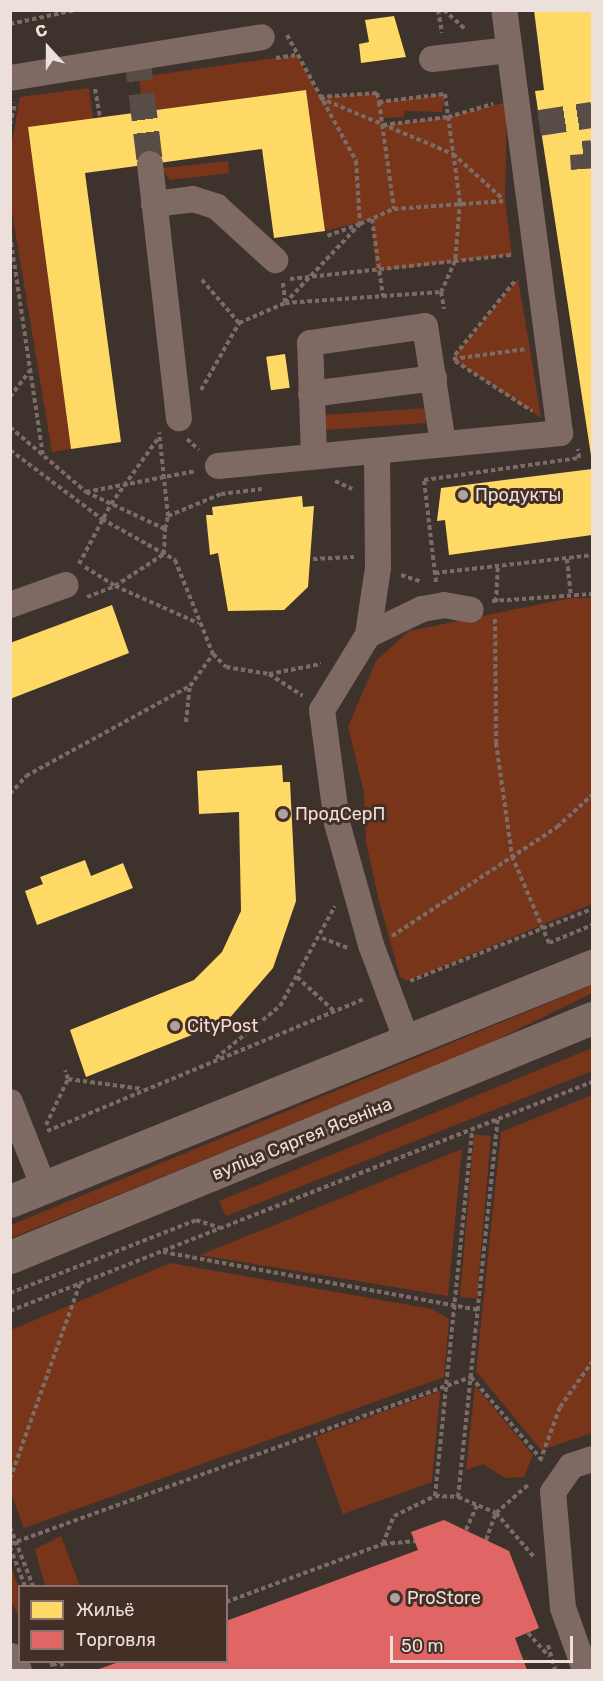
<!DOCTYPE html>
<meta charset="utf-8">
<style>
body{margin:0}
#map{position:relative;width:603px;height:1681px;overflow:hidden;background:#3e322d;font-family:Rubik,sans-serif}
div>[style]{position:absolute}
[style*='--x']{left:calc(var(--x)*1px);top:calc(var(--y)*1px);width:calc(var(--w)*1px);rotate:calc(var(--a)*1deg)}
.green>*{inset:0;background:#793519;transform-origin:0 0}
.homes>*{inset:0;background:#ffd966;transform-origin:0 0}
.shops>*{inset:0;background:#e06666}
.minor-tunnel>*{height:26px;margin-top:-13px;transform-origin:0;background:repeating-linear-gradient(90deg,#584c47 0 26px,transparent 0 39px)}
.path>*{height:4px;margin-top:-2px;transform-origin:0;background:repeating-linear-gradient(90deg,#7b6c67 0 4.5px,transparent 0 7.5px)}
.minor>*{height:26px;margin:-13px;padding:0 13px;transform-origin:13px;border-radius:13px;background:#7e6a63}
.major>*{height:33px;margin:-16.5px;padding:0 16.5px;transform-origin:16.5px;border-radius:16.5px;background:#7e6b64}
.dots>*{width:16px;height:16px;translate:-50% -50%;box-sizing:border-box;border:3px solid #442f27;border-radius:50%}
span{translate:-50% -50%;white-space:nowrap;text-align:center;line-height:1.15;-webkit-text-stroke:6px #442f27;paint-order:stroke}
.poi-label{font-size:18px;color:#eddfda}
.left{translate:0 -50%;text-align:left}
.street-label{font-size:18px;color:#eddfda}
.frame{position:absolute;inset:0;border:12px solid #eddfda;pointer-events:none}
.legend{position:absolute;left:18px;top:1585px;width:210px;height:78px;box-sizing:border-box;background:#442f27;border:2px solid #88756f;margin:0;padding:8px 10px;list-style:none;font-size:18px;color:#eddfda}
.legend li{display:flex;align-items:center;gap:12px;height:30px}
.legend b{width:30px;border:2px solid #88756f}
.north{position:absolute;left:18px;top:18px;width:60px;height:60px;-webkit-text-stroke:4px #442f27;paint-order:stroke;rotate:339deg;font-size:16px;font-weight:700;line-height:24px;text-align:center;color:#eddfda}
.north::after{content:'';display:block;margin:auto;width:21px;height:27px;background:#eddfda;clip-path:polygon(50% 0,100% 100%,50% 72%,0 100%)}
.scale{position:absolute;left:390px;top:1636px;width:183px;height:27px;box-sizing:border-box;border:3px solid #eddfda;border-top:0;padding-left:8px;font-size:18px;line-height:21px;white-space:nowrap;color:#eddfda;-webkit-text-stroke:4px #442f27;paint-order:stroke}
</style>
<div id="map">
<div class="green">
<div style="clip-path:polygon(297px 55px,320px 97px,377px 93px,380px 102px,445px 94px,442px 112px,405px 111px,403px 117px,382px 118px,383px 125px,448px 117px,507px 102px,505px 201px,512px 255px,376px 271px,372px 219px,325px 231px,306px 90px,143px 112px,139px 77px)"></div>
<div style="clip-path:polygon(89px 88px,93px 119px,28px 128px,71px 449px,52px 452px,11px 206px,11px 148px,20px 97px)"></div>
<div style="clip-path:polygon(228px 161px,229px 173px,170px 180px,161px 168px)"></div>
<div style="clip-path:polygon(518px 279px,530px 349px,541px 418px,452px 359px)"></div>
<div style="left:425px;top:408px;width:15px;height:112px;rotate:86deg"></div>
<div style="clip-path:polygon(571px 598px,592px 598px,592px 904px,407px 981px,400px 977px,379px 901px,366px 842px,364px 792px,348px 727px,376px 661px,409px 631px)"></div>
<div style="clip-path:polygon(592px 985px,592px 993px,480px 1048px,11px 1238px,11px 1225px)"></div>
<div style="clip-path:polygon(592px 1048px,592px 1071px,226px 1216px,219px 1201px)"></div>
<div style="clip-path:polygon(592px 1095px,592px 1433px,541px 1450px,476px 1371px,501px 1132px)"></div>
<div style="left:491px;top:1136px;width:163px;height:17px;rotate:95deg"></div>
<div style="clip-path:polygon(462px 1149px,448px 1296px,200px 1255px)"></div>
<div style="clip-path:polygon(170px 1263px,432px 1309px,449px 1319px,444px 1377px,24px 1528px,11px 1493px,11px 1330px)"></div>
<div style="clip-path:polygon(475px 1386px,533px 1455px,524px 1477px,505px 1478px,483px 1464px,466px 1470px)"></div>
<div style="clip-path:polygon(440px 1391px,432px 1482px,343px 1514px,315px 1437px)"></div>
<div style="clip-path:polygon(61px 1536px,80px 1586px,45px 1586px,35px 1549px)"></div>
<div style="clip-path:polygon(10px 1563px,19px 1588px,19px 1616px,11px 1602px)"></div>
</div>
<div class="homes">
<div style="clip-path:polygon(534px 10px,592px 10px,592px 462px,535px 91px,544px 90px)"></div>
<div style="clip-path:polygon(394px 16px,406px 57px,361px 63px,359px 44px,369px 42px,365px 20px)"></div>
<div style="clip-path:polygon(306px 90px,325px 231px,274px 238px,262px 149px,85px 173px,121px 442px,71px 449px,28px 127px)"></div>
<div style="left:285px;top:354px;width:34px;height:19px;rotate:82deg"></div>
<div style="clip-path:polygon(592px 469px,592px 535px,449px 555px,445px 520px,437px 521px,441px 488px)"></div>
<div style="clip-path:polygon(302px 496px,303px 507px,314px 506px,308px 587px,284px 610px,228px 611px,218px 553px,210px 555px,206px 515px,213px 515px,212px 507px)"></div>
<div style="clip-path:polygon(112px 605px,129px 653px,10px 699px,10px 643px)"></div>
<div style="clip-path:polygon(282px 765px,283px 782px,290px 782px,296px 901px,273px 968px,227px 1021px,86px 1077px,70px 1030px,194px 980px,222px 952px,241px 911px,239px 812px,199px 814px,197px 771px)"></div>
<div style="clip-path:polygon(85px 860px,91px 876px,123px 863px,133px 888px,37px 925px,25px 891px,43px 884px,40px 877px)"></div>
</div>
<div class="shops">
<div style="clip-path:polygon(444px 1520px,509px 1551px,539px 1628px,515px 1638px,527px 1670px,96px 1670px,119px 1662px,226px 1662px,226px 1621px,418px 1550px,411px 1532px)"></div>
</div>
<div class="minor-tunnel">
<div style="--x:137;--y:55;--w:110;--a:83.2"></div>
<div style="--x:539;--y:123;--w:54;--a:-8.6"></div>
<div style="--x:584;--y:169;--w:15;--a:-94"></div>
<div style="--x:583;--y:154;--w:9;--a:-6"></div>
</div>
<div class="path">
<div style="--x:438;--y:10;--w:23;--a:80"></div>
<div style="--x:444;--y:10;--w:30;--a:42"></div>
<div style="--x:10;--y:24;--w:67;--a:-12"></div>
<div style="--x:287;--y:35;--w:144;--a:61.3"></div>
<div style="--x:356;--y:161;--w:63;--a:86.4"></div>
<div style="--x:360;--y:224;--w:35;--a:160"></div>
<div style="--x:276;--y:58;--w:21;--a:-8"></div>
<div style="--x:95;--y:89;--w:29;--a:80"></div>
<div style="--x:320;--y:97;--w:57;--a:-4"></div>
<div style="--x:377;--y:93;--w:9;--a:77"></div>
<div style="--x:379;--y:102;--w:66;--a:-6.9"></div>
<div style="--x:445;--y:94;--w:109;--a:82.1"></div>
<div style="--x:460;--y:202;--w:59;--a:94.8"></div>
<div style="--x:455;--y:261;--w:34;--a:114"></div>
<div style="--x:441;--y:292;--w:17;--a:80"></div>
<div style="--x:320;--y:98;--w:144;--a:22.8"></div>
<div style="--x:453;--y:154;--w:67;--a:42"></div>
<div style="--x:379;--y:102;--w:108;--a:82"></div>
<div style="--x:10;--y:125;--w:23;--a:-77"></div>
<div style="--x:383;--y:125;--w:65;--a:-7"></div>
<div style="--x:448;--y:117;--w:47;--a:-16.1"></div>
<div style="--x:372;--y:219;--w:78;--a:81.9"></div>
<div style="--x:10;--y:235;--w:222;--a:81.5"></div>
<div style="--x:290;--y:279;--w:223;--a:-6.2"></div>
<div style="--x:283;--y:283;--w:20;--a:84"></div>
<div style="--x:285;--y:303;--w:156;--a:-4"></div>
<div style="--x:239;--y:323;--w:50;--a:-23.5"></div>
<div style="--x:285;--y:303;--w:109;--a:-46.5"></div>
<div style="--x:360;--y:224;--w:37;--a:-24"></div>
<div style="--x:394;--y:209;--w:111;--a:-4.1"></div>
<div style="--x:455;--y:355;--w:95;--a:-51"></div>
<div style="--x:453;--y:359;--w:74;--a:-7.8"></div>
<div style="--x:455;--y:361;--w:92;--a:33"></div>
<div style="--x:201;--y:390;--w:77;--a:-60.4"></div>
<div style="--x:239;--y:323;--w:57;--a:-130.7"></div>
<div style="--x:10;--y:397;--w:34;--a:-53"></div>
<div style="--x:10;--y:427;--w:100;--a:40.5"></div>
<div style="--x:86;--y:492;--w:87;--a:25.1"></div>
<div style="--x:165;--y:529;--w:13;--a:-77"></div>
<div style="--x:168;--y:516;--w:84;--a:-96.1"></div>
<div style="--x:187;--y:439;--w:16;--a:43"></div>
<div style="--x:10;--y:450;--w:115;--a:36.9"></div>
<div style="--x:102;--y:519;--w:84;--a:29.3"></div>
<div style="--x:175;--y:560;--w:101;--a:68"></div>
<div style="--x:213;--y:654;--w:18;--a:45"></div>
<div style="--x:226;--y:667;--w:44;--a:9.2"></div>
<div style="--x:269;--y:674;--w:53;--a:-10.9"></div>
<div style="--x:335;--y:481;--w:19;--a:25"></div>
<div style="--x:86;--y:492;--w:112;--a:-10.8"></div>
<div style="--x:168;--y:516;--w:57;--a:-22.5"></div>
<div style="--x:221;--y:494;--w:41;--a:-7"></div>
<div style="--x:313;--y:559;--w:41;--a:-2.8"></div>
<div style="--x:567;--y:559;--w:37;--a:84"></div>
<div style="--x:79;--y:564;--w:68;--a:-61.9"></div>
<div style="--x:111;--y:504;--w:82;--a:-54.4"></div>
<div style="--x:85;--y:567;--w:36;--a:32"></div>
<div style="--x:115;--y:586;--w:91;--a:24"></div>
<div style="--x:435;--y:573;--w:158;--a:-6.5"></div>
<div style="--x:401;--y:575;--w:22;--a:18"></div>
<div style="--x:436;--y:582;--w:103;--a:-96.7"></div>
<div style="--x:424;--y:480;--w:157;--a:-8.1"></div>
<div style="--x:579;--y:458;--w:9;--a:-96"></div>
<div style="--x:87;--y:597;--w:30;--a:-21"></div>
<div style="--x:115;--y:586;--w:59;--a:-33.1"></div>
<div style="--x:164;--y:554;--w:25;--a:-88"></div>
<div style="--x:492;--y:601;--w:100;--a:-4"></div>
<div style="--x:496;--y:602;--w:35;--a:-87"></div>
<div style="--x:495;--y:619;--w:124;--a:89.5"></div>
<div style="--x:496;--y:743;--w:114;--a:81.9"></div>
<div style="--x:512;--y:856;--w:95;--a:67"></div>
<div style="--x:549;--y:943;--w:47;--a:-22.7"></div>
<div style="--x:269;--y:674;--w:40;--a:32.9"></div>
<div style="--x:186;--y:722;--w:36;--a:-84"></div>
<div style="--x:190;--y:686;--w:39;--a:-54"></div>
<div style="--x:10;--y:794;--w:24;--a:-48"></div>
<div style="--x:26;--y:776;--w:187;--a:-28.8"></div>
<div style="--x:392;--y:936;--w:198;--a:-33.4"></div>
<div style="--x:557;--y:827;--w:47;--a:-42.4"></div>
<div style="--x:322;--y:938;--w:28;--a:21"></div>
<div style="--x:297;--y:977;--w:50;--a:42.6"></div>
<div style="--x:410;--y:981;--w:196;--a:-21.6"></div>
<div style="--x:216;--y:1058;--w:82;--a:-39.1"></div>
<div style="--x:280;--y:1006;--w:114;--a:-61.2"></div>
<div style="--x:68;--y:1079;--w:75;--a:7.7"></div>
<div style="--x:46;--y:1125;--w:51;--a:-64.4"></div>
<div style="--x:68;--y:1079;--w:9;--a:-108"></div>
<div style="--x:47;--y:1131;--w:343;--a:-22.6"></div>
<div style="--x:163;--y:1252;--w:320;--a:10.4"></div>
<div style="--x:10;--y:1293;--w:200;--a:-21.4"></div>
<div style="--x:196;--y:1220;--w:25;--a:18"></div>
<div style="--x:10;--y:1311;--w:625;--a:-21.48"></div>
<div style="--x:540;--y:1461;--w:58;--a:-69.7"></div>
<div style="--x:560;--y:1407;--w:55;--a:-54.6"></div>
<div style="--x:10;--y:1479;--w:207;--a:-70.3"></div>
<div style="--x:435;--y:1496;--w:368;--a:-84.2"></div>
<div style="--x:458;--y:1497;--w:380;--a:-84"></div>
<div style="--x:10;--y:1527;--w:63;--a:68.7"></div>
<div style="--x:466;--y:1530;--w:27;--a:-66"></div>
<div style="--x:486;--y:1540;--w:29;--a:-70"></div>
<div style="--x:496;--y:1513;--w:44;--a:-41.3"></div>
<div style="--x:10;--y:1544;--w:490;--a:-19.9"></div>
<div style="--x:471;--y:1377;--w:108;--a:49.5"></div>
<div style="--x:383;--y:1544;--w:30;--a:-69"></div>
<div style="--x:394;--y:1516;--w:46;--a:-26"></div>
<div style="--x:435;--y:1496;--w:23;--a:2"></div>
<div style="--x:458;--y:1497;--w:41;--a:22.8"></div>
<div style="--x:496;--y:1513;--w:58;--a:49.2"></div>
<div style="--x:10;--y:1547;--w:42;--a:69"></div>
<div style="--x:226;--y:1602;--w:167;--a:-20.3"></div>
<div style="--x:383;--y:1544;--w:32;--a:-5"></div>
<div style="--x:528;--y:1633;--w:31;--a:48"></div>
<div style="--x:548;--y:1645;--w:26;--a:74"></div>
<div style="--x:51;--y:1662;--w:9;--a:69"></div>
<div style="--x:61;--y:1662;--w:9;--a:69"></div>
<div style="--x:52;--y:1665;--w:10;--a:-17"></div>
</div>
<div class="minor">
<div style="--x:432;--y:59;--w:78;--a:-6.7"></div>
<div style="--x:10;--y:78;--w:255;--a:-9.2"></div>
<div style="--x:150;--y:164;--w:256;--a:83.5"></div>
<div style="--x:154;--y:204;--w:39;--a:-7"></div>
<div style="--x:193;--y:199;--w:25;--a:18"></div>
<div style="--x:217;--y:207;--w:79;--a:42.4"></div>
<div style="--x:311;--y:394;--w:124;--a:-7.4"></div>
<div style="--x:377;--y:451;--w:117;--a:89.5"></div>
<div style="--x:378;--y:568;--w:68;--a:98.5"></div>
<div style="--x:368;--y:635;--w:88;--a:121.5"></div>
<div style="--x:322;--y:710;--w:114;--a:82.4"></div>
<div style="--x:337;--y:823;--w:127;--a:74.4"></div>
<div style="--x:371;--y:945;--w:103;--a:69.4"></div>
<div style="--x:314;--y:455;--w:112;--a:-92"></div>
<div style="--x:310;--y:343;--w:116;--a:-8.4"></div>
<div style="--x:425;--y:326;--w:118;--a:81.3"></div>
<div style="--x:218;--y:466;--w:344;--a:-5.5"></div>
<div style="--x:560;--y:433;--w:427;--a:-97.5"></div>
<div style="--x:10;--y:605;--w:59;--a:-19.7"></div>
<div style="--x:368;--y:635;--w:60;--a:-25.7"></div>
<div style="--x:422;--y:609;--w:22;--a:-10"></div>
<div style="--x:444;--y:605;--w:27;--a:10"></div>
<div style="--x:10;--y:1102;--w:92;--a:68.4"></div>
<div style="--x:585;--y:1670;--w:66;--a:-109.5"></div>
<div style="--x:563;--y:1608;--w:116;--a:-94.9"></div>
<div style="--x:553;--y:1492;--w:32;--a:-55"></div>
<div style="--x:571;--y:1466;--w:22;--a:-18"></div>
</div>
<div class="major">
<div style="--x:10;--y:1201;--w:628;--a:-21.99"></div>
<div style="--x:10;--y:1257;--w:629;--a:-22.33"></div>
<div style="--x:10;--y:1659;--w:12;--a:66"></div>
</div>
<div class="dots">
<div style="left:463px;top:495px;background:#b0a29d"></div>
<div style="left:283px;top:814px;background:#b0a29d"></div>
<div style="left:175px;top:1026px;background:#b0a29d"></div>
<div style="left:395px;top:1598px;background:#b0a29d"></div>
</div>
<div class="poi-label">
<span class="left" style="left:475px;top:495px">Продукты</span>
<span class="left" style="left:295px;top:814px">ПродСерП</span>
<span class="left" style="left:187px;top:1026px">CityPost</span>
<span class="left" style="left:407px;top:1598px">ProStore</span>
</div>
<div class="street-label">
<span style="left:302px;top:1139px;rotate:-22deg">вуліца Сяргея Ясеніна</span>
</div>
<div class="frame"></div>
<ul class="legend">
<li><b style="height:16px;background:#ffd966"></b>Жильё</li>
<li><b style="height:16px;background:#e06666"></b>Торговля</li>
</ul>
<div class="north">С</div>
<div class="scale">50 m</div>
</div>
